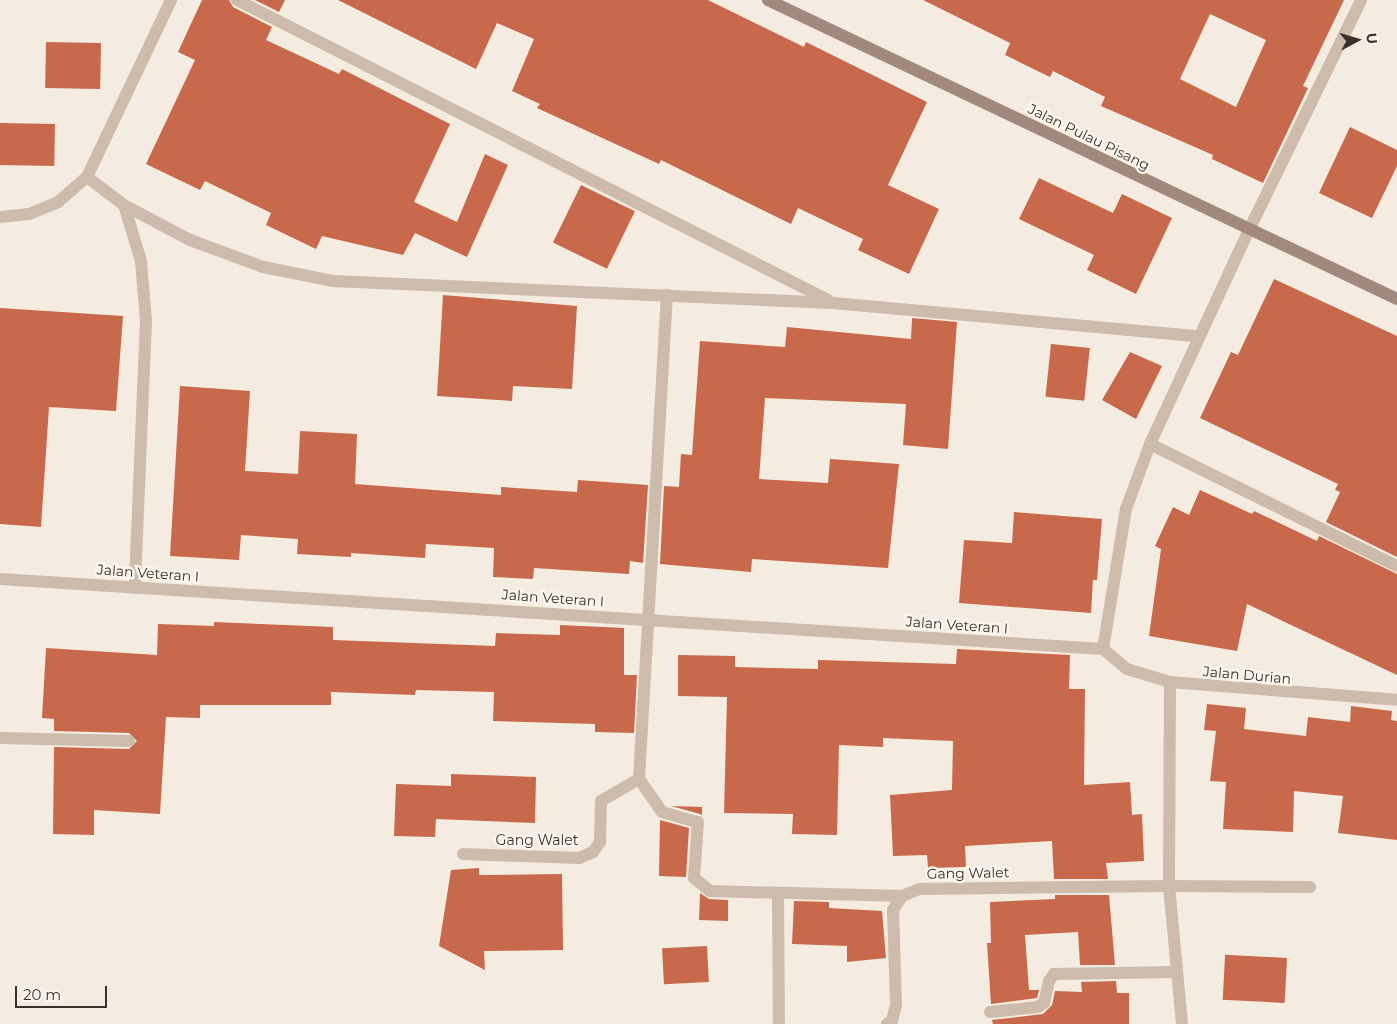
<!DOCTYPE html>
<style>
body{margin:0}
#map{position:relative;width:1397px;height:1024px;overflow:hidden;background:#f4ebe1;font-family:Montserrat,sans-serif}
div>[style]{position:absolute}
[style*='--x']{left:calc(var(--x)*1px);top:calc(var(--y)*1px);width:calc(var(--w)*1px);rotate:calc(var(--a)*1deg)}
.building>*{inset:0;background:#c8694b;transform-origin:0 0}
.lane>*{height:12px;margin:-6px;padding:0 6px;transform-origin:6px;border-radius:6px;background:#cdbbac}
.street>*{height:12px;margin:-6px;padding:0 6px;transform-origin:6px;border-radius:6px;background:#cdbbac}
.secondary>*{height:12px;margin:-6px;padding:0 6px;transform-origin:6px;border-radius:6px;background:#a18a7d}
span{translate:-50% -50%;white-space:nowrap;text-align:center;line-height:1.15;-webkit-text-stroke:5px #fbf5ee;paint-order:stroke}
.street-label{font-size:14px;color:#3b302b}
.north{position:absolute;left:1332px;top:15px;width:50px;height:50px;-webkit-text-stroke:4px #fbf5ee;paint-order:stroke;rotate:84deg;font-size:14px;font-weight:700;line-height:20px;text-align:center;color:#3b302b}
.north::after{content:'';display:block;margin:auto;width:18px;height:22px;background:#3b302b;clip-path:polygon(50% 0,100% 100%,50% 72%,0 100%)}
.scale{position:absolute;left:15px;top:986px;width:92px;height:22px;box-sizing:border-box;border:2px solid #3b302b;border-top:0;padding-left:6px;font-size:15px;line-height:18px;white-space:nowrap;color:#3b302b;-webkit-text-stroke:4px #fbf5ee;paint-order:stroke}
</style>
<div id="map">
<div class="building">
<div style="clip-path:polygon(202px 0,229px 0,233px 7px,272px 27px,266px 40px,339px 74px,342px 69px,450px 124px,414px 202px,457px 222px,485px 154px,508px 165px,467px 257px,415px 233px,403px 255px,322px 236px,316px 249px,266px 225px,271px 213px,205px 181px,200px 190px,146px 164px,195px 60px,178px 52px)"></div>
<div style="clip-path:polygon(255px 0,285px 0,279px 12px)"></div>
<div style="clip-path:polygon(338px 0,708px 0,804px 47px,806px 42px,927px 102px,888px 185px,939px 209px,909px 274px,858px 250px,863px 239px,798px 208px,791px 224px,661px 160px,659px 164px,537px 108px,540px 104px,512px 91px,534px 39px,497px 23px,476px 69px)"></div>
<div style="clip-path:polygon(evenodd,923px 0,1344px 0,1303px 86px,1308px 88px,1263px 183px,1212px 159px,1213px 155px,1101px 106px,1105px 97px,1053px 71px,1050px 77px,1005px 55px,1010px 43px,923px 0,1210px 14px,1266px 40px,1236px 107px,1180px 79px,1210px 14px)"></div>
<div style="left:46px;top:42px;width:55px;height:46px;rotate:1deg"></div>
<div style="left:0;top:123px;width:55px;height:42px;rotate:1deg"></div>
<div style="clip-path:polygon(1350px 127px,1397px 150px,1397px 166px,1372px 218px,1319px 193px)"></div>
<div style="clip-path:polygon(1039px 178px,1113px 213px,1122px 194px,1172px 218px,1136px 294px,1087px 270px,1094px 255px,1019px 219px)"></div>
<div style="left:581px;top:185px;width:60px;height:64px;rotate:26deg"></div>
<div style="clip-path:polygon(1274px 279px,1397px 336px,1397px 557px,1326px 522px,1340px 492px,1335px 490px,1338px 484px,1200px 418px,1231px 352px,1238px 355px)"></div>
<div style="clip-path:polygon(443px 295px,577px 306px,572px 389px,513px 386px,512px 401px,437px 396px)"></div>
<div style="clip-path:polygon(0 308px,123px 316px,116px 411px,49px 407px,41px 527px,0 524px)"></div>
<div style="clip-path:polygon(912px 318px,957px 322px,948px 449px,903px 445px,906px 404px,765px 398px,759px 479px,828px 483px,830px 459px,899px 464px,888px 568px,752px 559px,751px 572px,660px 564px,664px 486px,679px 487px,681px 454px,692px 455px,700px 341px,785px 347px,787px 327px,911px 339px)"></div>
<div style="left:1051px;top:344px;width:39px;height:53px;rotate:6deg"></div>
<div style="clip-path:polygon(1130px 352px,1162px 366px,1136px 419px,1102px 400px)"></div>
<div style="clip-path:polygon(180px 386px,250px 391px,245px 471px,298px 474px,300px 431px,357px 434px,355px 484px,501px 495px,501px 487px,577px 492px,578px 480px,648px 485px,643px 563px,630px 561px,629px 574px,534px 568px,533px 579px,493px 577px,494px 548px,426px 544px,425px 558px,351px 553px,351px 557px,297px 554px,298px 539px,241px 535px,239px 560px,170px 556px)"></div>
<div style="clip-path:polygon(1200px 490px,1252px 514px,1254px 511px,1317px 541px,1319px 536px,1397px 574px,1397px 675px,1247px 604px,1237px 651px,1149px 636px,1161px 549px,1155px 546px,1173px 507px,1189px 515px)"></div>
<div style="clip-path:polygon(1014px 512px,1102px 519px,1097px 580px,1093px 580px,1091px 613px,959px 603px,964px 540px,1012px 543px)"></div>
<div style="clip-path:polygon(214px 622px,333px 627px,333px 640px,495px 646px,496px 633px,560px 635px,560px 625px,624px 628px,624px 675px,637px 675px,634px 733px,595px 732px,595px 724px,493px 721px,494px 692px,416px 690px,415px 695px,331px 692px,331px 705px,200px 705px,200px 718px,166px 717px,160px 814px,94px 810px,94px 835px,53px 834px,54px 747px,129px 749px,137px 741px,129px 733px,54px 731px,54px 719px,42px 718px,46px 648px,157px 655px,158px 624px,214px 626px)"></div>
<div style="clip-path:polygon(957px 649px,1070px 655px,1069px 689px,1085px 689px,1084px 785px,1130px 782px,1132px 815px,1142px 814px,1144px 861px,1106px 863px,1108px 879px,1054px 879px,1052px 841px,965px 846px,966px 867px,928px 868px,927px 855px,893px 856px,890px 795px,952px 790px,953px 741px,883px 738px,883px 747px,839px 745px,837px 835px,792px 834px,793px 814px,724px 813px,727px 697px,678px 696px,678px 655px,735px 656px,735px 667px,818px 669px,818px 660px,956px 664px)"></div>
<div style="clip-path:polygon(1207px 704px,1246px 708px,1244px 729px,1306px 736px,1308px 717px,1350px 722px,1351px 706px,1392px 711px,1391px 720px,1397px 721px,1397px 840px,1338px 833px,1343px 796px,1294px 791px,1293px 832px,1223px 829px,1226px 782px,1210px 781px,1216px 731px,1204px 730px)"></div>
<div style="clip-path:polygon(451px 774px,536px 777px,535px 823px,436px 819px,435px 837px,394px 836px,396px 784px,451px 786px)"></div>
<div style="clip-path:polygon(671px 806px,702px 807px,702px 815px,700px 814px)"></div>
<div style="clip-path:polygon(660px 820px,689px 828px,686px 877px,659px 876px)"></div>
<div style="clip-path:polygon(479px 868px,479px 875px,562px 874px,563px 950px,484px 951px,485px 970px,439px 946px,451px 870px)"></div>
<div style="clip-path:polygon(700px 893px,709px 899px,728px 900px,728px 921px,699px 920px)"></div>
<div style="clip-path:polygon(1055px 895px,1109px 895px,1115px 965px,1080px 965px,1078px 932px,1025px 935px,1029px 990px,1039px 990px,1037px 998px,991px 1004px,987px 943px,991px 943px,990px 902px,1055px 899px)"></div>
<div style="clip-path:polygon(794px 901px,829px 902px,829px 908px,882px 911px,886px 958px,847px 962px,847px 946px,792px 944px)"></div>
<div style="left:707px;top:946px;width:36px;height:45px;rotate:87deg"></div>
<div style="left:1287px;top:958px;width:45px;height:62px;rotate:93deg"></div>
<div style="clip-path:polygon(1116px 981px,1117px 993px,1129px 993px,1129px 1024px,993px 1024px,992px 1020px,1043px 1014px,1052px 1005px,1055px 991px,1082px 992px,1081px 982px)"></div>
</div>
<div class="lane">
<div style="--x:1169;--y:886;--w:141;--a:0.4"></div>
</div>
<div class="street">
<div style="--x:237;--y:0;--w:663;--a:26.91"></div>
<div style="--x:87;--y:177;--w:46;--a:37.1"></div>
<div style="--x:124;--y:205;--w:75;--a:27.9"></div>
<div style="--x:190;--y:240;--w:78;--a:20.3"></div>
<div style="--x:263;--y:267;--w:71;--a:11.3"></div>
<div style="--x:333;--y:281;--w:500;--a:2.52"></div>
<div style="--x:833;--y:303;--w:366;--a:5.2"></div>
<div style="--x:124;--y:205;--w:59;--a:73.1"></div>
<div style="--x:141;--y:261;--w:59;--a:85.2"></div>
<div style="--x:146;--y:320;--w:268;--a:92.4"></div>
<div style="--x:0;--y:217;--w:29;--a:-6"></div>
<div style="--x:29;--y:214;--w:31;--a:-22"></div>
<div style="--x:58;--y:202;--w:38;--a:-41"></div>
<div style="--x:87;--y:177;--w:196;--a:-64.6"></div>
<div style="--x:1150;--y:444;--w:275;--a:26.3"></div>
<div style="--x:0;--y:579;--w:1105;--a:3.63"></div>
<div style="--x:1103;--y:649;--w:142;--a:-80.7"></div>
<div style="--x:1126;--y:509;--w:69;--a:-69.7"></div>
<div style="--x:1150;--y:444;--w:236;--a:-65.2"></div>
<div style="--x:1249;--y:230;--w:256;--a:-64"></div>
<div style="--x:1103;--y:649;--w:31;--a:40"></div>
<div style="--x:1127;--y:669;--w:45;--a:16.8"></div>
<div style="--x:1170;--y:682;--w:228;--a:4.5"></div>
<div style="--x:1170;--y:682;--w:204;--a:90.3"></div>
<div style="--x:1169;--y:886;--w:139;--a:84.6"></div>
<div style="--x:0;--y:738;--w:129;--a:1.3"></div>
<div style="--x:639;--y:779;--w:40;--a:55.1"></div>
<div style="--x:662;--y:812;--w:37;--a:16"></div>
<div style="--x:698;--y:822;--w:56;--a:94.1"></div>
<div style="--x:694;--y:878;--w:21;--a:39"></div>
<div style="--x:710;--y:891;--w:192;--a:1.5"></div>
<div style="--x:463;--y:854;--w:116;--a:2"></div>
<div style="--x:579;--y:858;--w:15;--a:-23"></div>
<div style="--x:593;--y:852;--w:12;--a:-55"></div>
<div style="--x:600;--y:842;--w:41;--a:-88.6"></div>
<div style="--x:601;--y:801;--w:44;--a:-30.1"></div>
<div style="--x:639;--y:779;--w:485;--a:-86.7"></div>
<div style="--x:778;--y:893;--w:131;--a:89.6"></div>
<div style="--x:990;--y:1012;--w:48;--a:-5.9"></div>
<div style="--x:1038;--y:1007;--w:7;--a:-34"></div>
<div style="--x:1044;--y:1003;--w:23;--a:-77"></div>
<div style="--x:1049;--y:981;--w:9;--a:-54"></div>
<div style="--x:1054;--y:974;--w:122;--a:-0.9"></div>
<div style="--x:887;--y:1024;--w:6;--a:-31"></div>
<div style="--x:892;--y:1021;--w:16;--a:-76"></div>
<div style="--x:896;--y:1005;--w:95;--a:-91.8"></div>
<div style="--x:893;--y:910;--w:17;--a:-57"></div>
<div style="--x:902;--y:896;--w:18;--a:-22"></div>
<div style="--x:919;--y:889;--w:250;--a:-0.7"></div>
</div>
<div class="secondary">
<div style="--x:768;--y:0;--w:696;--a:25.42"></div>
</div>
<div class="street-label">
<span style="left:1089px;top:137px;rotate:26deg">Jalan Pulau Pisang</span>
<span style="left:148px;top:573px;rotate:4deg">Jalan Veteran I</span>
<span style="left:553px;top:598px;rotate:4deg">Jalan Veteran I</span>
<span style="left:957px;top:625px;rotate:4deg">Jalan Veteran I</span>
<span style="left:1247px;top:675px;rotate:5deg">Jalan Durian</span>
<span style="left:537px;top:840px">Gang Walet</span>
<span style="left:968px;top:873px;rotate:-1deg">Gang Walet</span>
</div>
<div class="north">U</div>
<div class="scale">20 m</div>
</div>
